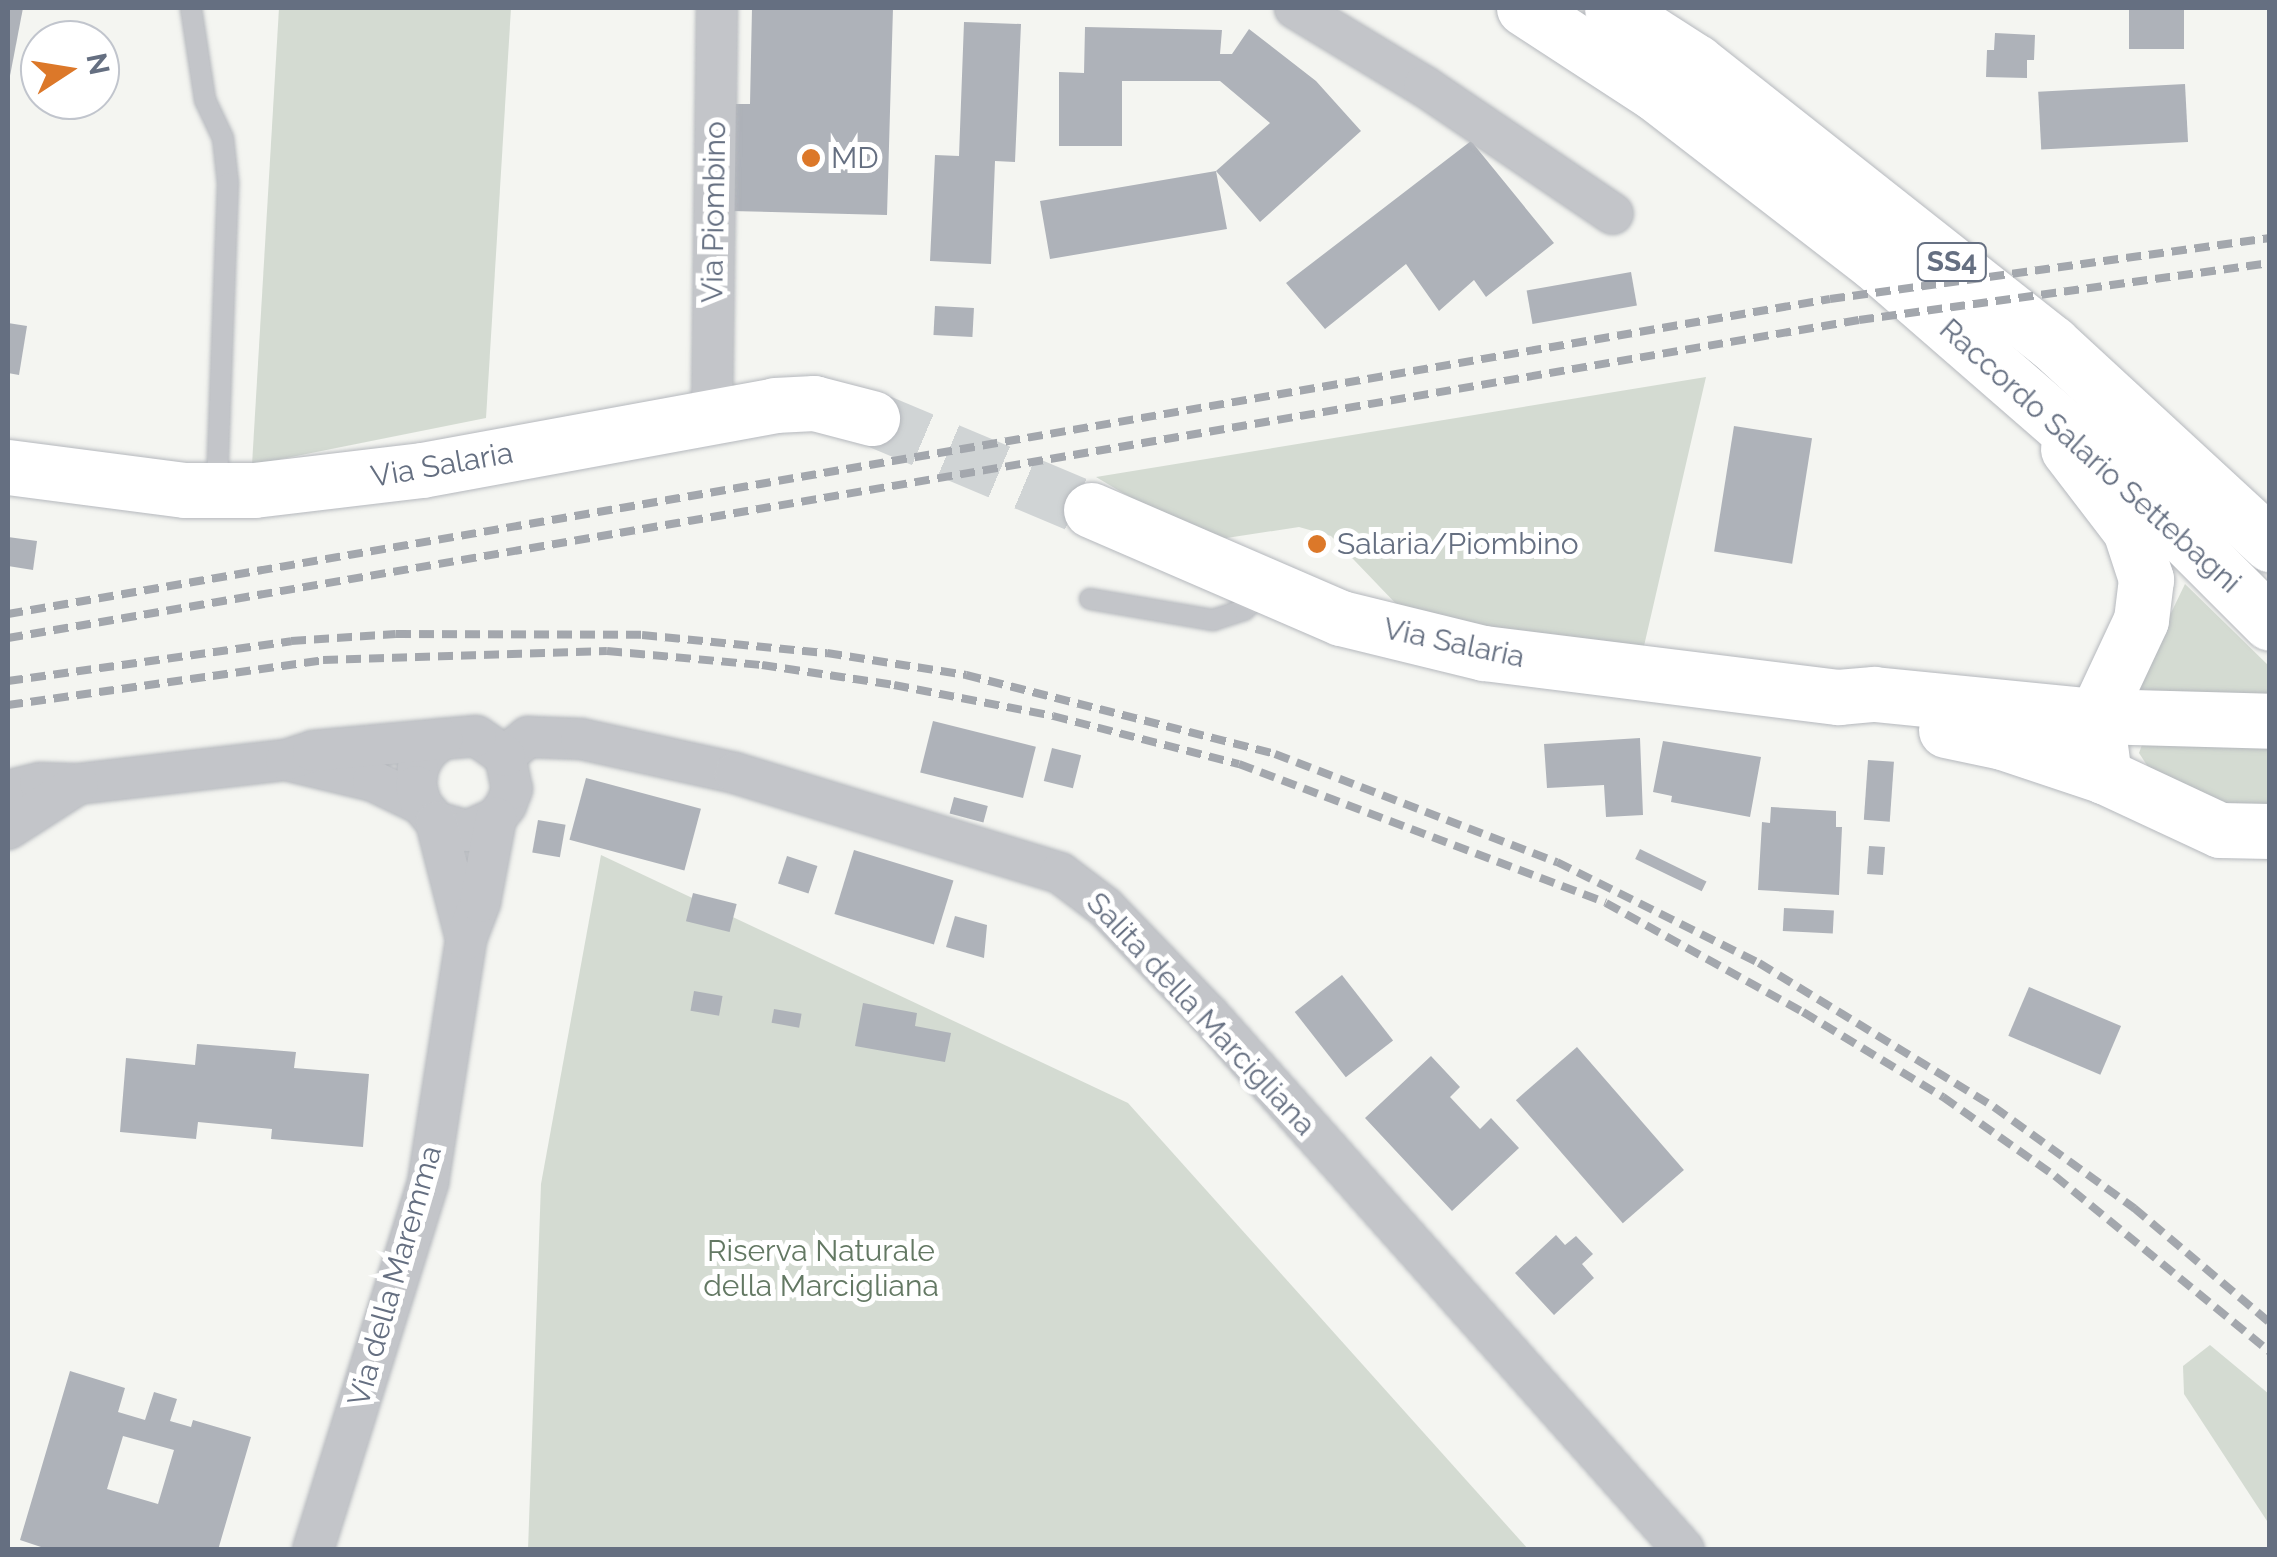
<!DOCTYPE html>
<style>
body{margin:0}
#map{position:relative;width:2277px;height:1557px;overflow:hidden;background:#f4f5f1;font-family:Raleway,sans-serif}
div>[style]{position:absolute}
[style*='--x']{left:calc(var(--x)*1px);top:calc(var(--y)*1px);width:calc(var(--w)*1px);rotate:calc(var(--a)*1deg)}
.green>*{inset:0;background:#d4dbd2}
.building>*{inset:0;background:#aeb2b9;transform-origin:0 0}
.secondary-tunnel>*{height:55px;margin-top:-27.5px;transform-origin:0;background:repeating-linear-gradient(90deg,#d0d4d5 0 55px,transparent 0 83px)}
.roads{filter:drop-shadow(0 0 2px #b5b8bd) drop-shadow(0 0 2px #b5b8bd)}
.lane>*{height:20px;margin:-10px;padding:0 10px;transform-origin:10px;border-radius:10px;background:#c3c5c9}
.street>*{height:40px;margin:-20px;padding:0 20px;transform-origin:20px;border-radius:20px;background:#c3c5c9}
.secondary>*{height:55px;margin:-27.5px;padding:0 27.5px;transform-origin:27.5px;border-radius:27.5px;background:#fff}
.primary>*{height:55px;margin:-27.5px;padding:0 27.5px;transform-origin:27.5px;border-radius:27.5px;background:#fff}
.rail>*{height:8px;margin-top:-4px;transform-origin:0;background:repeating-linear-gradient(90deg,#a3a7ad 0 15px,transparent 0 23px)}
.dots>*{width:28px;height:28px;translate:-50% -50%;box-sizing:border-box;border:5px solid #fff;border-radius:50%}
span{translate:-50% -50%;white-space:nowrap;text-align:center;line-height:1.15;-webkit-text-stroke:10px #fff;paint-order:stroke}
.shield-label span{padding:2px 8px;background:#fff;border:2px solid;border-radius:8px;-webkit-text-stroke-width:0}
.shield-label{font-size:28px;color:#656f81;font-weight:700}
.poi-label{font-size:30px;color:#656f81}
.left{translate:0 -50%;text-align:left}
.street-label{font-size:30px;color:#656f81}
.park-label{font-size:30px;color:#637863}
.frame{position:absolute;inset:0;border:10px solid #656f81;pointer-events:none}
.north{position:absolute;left:20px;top:20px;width:100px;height:100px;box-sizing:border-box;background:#fff;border:2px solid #c1c5cd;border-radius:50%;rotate:78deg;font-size:28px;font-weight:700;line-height:40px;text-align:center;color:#656f81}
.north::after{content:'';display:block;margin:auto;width:35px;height:45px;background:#dc7829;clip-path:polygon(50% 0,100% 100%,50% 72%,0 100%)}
</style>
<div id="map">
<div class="green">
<div style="clip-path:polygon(279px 8px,511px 8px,486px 418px,252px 465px)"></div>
<div style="clip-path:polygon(1706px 377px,1644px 646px,1429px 622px,1401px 609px,1331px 536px,1299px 527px,1220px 539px,1190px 533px,1096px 477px)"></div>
<div style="clip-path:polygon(2185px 584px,2269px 666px,2269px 701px,2129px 700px)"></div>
<div style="clip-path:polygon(2146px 734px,2269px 738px,2269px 812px,2243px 812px,2154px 776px,2139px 753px)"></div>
<div style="clip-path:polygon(601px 855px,1128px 1103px,1528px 1549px,528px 1550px,541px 1184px)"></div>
<div style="clip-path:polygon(2210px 1345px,2269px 1394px,2269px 1524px,2184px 1394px,2183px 1366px)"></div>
</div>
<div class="building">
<div style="clip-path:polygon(8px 8px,23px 8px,9px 81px,8px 81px)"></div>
<div style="clip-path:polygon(752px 8px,893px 8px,887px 215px,731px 211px,734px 104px,750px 104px)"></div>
<div style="left:2129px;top:10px;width:55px;height:39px"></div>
<div style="clip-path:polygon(964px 22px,1021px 24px,1015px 162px,995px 161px,991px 264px,930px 261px,935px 155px,959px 156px)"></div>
<div style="clip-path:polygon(1085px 27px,1222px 30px,1220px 54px,1232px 54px,1249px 29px,1316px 81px,1361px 131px,1260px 222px,1216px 171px,1227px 229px,1050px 259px,1040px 201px,1216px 171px,1270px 123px,1220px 81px,1122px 81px,1122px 146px,1059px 146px,1059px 72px,1084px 73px)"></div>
<div style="clip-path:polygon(1995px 33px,2035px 35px,2034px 60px,2027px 60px,2027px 78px,1986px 77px,1987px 50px,1994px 50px)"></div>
<div style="left:2185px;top:84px;width:58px;height:147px;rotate:87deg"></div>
<div style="clip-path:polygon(1471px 141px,1554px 243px,1486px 297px,1474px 280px,1439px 311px,1406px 264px,1325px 329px,1286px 283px)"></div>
<div style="left:1631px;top:272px;width:34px;height:106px;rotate:80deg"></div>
<div style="left:935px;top:306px;width:39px;height:29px;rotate:3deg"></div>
<div style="clip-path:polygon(8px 323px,27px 326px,19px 375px,8px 373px)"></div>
<div style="left:1734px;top:426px;width:79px;height:127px;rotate:9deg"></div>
<div style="clip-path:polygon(8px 537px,37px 541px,33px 570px,8px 566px)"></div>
<div style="left:933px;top:721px;width:106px;height:53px;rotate:14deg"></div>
<div style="clip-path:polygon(1640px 738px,1643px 815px,1606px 817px,1604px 785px,1547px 788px,1544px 744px)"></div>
<div style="clip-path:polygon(1663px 741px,1761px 757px,1750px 817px,1671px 802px,1672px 796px,1653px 792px)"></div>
<div style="left:1052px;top:748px;width:30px;height:34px;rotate:14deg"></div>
<div style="left:1868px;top:760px;width:26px;height:60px;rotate:4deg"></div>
<div style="left:586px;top:778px;width:119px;height:64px;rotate:15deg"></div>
<div style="left:954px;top:797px;width:35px;height:17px;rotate:15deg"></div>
<div style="clip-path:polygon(1771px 807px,1836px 811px,1836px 827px,1842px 827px,1839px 895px,1758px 890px,1762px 822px,1770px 823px)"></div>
<div style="left:538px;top:820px;width:28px;height:33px;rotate:10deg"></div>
<div style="left:1869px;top:846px;width:16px;height:28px;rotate:4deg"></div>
<div style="left:1640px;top:849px;width:74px;height:11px;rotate:26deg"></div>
<div style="left:854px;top:850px;width:104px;height:67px;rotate:17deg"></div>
<div style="left:787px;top:856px;width:32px;height:29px;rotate:18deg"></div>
<div style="left:693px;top:893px;width:45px;height:29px;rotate:14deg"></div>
<div style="left:1784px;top:908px;width:50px;height:23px;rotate:3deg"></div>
<div style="clip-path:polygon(955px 916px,987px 925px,984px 958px,946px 947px)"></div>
<div style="left:1342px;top:975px;width:83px;height:60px;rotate:52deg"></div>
<div style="left:2029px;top:987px;width:100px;height:53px;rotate:23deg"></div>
<div style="left:694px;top:991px;width:29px;height:20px;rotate:10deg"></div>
<div style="clip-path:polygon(863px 1003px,917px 1013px,915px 1026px,951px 1033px,945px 1062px,855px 1046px)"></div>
<div style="left:774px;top:1009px;width:28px;height:14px;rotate:10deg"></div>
<div style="clip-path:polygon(197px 1044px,296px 1052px,294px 1068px,369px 1074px,363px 1147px,271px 1139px,272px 1129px,198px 1122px,196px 1139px,120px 1132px,126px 1058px,195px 1065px)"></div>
<div style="left:1577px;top:1047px;width:163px;height:81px;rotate:49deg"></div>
<div style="clip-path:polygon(1431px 1056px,1460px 1087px,1450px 1097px,1480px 1129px,1491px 1118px,1519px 1148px,1452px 1211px,1365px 1118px)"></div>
<div style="clip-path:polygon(1556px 1235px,1565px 1245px,1576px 1236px,1593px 1254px,1582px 1264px,1594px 1278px,1554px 1315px,1515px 1273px)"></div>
<div style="clip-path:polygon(evenodd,70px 1371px,125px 1388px,118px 1412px,145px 1420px,154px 1392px,177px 1399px,170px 1421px,191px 1427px,193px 1420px,251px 1437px,218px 1550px,50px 1550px,20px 1540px,70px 1371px,123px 1436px,174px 1450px,158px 1504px,107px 1489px,123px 1436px)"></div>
</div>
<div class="secondary-tunnel">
<div style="--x:872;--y:418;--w:238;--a:22.8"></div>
</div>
<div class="roads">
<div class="lane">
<div style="--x:191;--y:8;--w:93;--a:81.3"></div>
<div style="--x:205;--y:100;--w:42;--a:64.7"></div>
<div style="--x:223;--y:138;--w:45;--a:83.7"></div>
<div style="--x:228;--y:183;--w:306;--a:92.1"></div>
<div style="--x:1090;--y:599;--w:125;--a:9.7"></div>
<div style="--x:1213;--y:620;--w:33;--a:-18"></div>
<div style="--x:1244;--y:610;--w:30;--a:-44"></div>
</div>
<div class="street">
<div style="--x:1295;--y:8;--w:151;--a:31.2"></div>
<div style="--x:1424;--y:86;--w:228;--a:34.1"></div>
<div style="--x:712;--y:416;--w:408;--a:-89.3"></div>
<div style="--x:505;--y:756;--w:30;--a:-40"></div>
<div style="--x:528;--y:737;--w:53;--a:2.2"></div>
<div style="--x:581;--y:739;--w:158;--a:12.4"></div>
<div style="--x:735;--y:773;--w:340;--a:17.1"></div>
<div style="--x:1060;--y:873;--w:56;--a:37.1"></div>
<div style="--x:1105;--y:907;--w:150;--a:46.1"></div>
<div style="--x:1209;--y:1015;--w:715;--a:48.4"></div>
<div style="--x:286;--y:760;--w:89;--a:13.6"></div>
<div style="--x:373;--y:781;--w:53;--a:25.6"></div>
<div style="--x:421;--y:804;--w:23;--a:50"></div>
<div style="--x:436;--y:822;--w:32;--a:16"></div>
<div style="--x:467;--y:831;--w:32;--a:-24"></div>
<div style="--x:496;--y:818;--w:16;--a:-52"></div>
<div style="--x:506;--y:805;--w:17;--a:-69"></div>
<div style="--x:512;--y:789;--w:34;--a:-102"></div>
<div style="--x:505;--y:756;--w:35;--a:-145"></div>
<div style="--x:476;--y:736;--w:34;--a:175"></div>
<div style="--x:442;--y:739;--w:19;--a:141"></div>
<div style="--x:427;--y:751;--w:18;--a:119"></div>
<div style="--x:418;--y:767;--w:19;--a:96"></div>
<div style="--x:416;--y:786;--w:19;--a:74"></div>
<div style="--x:8;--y:791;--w:33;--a:-14"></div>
<div style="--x:40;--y:783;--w:38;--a:2"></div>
<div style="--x:78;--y:784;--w:209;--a:-6.6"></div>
<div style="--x:286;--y:760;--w:28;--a:-18"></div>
<div style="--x:313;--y:751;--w:130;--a:-5.3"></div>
<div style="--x:436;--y:822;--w:121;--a:75.6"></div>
<div style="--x:8;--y:829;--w:83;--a:-32.7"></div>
<div style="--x:313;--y:1550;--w:385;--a:-72.6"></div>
<div style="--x:428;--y:1183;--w:247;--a:-81.1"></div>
<div style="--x:466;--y:939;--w:40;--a:-69"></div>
<div style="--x:480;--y:902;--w:86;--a:-79.2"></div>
</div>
<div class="secondary">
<div style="--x:2068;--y:449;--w:102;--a:52.6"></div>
<div style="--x:2130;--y:530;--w:52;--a:71.9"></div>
<div style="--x:2146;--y:579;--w:41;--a:97"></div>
<div style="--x:2141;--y:620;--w:106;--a:115.1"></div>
<div style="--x:2096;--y:716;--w:61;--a:82.4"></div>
<div style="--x:8;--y:467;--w:178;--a:7.4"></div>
<div style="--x:185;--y:490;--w:69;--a:0"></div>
<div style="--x:254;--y:490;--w:169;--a:-6.8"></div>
<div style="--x:422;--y:470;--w:359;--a:-10.4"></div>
<div style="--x:775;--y:405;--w:39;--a:-3"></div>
<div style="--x:814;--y:403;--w:60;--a:14.5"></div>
<div style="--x:1091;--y:510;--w:272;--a:23.4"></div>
<div style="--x:1341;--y:618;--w:147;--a:13.8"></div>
<div style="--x:1484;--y:653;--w:357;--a:7.1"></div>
<div style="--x:1838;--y:697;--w:36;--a:-5"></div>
<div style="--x:1874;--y:694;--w:223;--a:5.7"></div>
<div style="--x:2096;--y:716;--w:174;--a:1.6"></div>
<div style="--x:1946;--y:730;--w:57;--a:12.1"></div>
<div style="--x:2002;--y:742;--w:108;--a:18.4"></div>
<div style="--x:2104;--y:776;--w:128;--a:25"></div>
</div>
<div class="primary">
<div style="--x:1524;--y:8;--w:158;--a:33.1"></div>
<div style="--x:1656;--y:94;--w:278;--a:37.7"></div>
<div style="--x:1876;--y:264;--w:358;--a:41"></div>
<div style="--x:2146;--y:499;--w:175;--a:45"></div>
<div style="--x:1612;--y:8;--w:100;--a:32.7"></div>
<div style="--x:1696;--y:62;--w:454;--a:38.3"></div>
<div style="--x:2052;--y:343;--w:297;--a:42.7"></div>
<div style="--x:2220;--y:830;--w:50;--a:1.1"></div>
</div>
</div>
<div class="rail">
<div style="--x:8;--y:614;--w:1849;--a:-9.81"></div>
<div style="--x:1830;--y:299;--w:444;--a:-7.9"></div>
<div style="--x:8;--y:638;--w:1878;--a:-9.75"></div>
<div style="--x:1859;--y:320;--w:415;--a:-7.9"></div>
<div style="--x:8;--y:681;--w:286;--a:-8"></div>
<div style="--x:291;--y:641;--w:105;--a:-3.8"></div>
<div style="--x:396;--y:634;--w:246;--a:0.2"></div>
<div style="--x:642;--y:635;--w:186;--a:5.6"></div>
<div style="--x:827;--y:653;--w:141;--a:9"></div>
<div style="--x:966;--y:675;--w:319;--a:14.3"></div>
<div style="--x:1275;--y:754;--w:302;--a:21"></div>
<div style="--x:1557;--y:862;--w:226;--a:26.6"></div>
<div style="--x:1759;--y:963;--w:276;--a:31.5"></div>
<div style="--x:1994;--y:1107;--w:173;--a:35.8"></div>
<div style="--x:2134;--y:1208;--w:178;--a:40.2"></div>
<div style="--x:8;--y:705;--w:318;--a:-8.1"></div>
<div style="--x:323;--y:660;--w:284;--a:-1.8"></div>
<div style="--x:607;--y:651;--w:156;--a:5.2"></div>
<div style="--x:762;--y:665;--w:134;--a:8.6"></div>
<div style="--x:894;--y:685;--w:162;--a:11"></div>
<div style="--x:1053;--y:716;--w:192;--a:14.5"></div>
<div style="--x:1239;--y:764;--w:392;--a:20.7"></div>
<div style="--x:1606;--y:903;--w:225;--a:29"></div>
<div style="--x:1803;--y:1012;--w:164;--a:31.3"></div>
<div style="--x:1943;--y:1097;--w:137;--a:35.2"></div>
<div style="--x:2055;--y:1176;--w:278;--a:39.3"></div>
</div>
<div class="dots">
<div style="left:811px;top:158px;background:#dc7829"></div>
<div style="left:1317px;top:544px;background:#dc7829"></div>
</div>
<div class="shield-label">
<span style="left:1952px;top:262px">SS4</span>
</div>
<div class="poi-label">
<span class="left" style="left:831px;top:158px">MD</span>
<span class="left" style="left:1337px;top:544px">Salaria/Piombino</span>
</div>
<div class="street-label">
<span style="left:714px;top:212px;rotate:-89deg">Via Piombino</span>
<span style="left:2090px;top:456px;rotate:42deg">Raccordo Salario Settebagni</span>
<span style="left:442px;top:465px;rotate:-10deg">Via Salaria</span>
<span style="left:1454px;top:643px;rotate:12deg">Via Salaria</span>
<span style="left:1201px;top:1014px;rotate:47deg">Salita della Marcigliana</span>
<span style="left:395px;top:1276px;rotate:-74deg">Via della Maremma</span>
</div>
<div class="park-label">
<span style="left:821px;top:1268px">Riserva Naturale<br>della Marcigliana</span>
</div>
<div class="frame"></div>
<div class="north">N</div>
</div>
